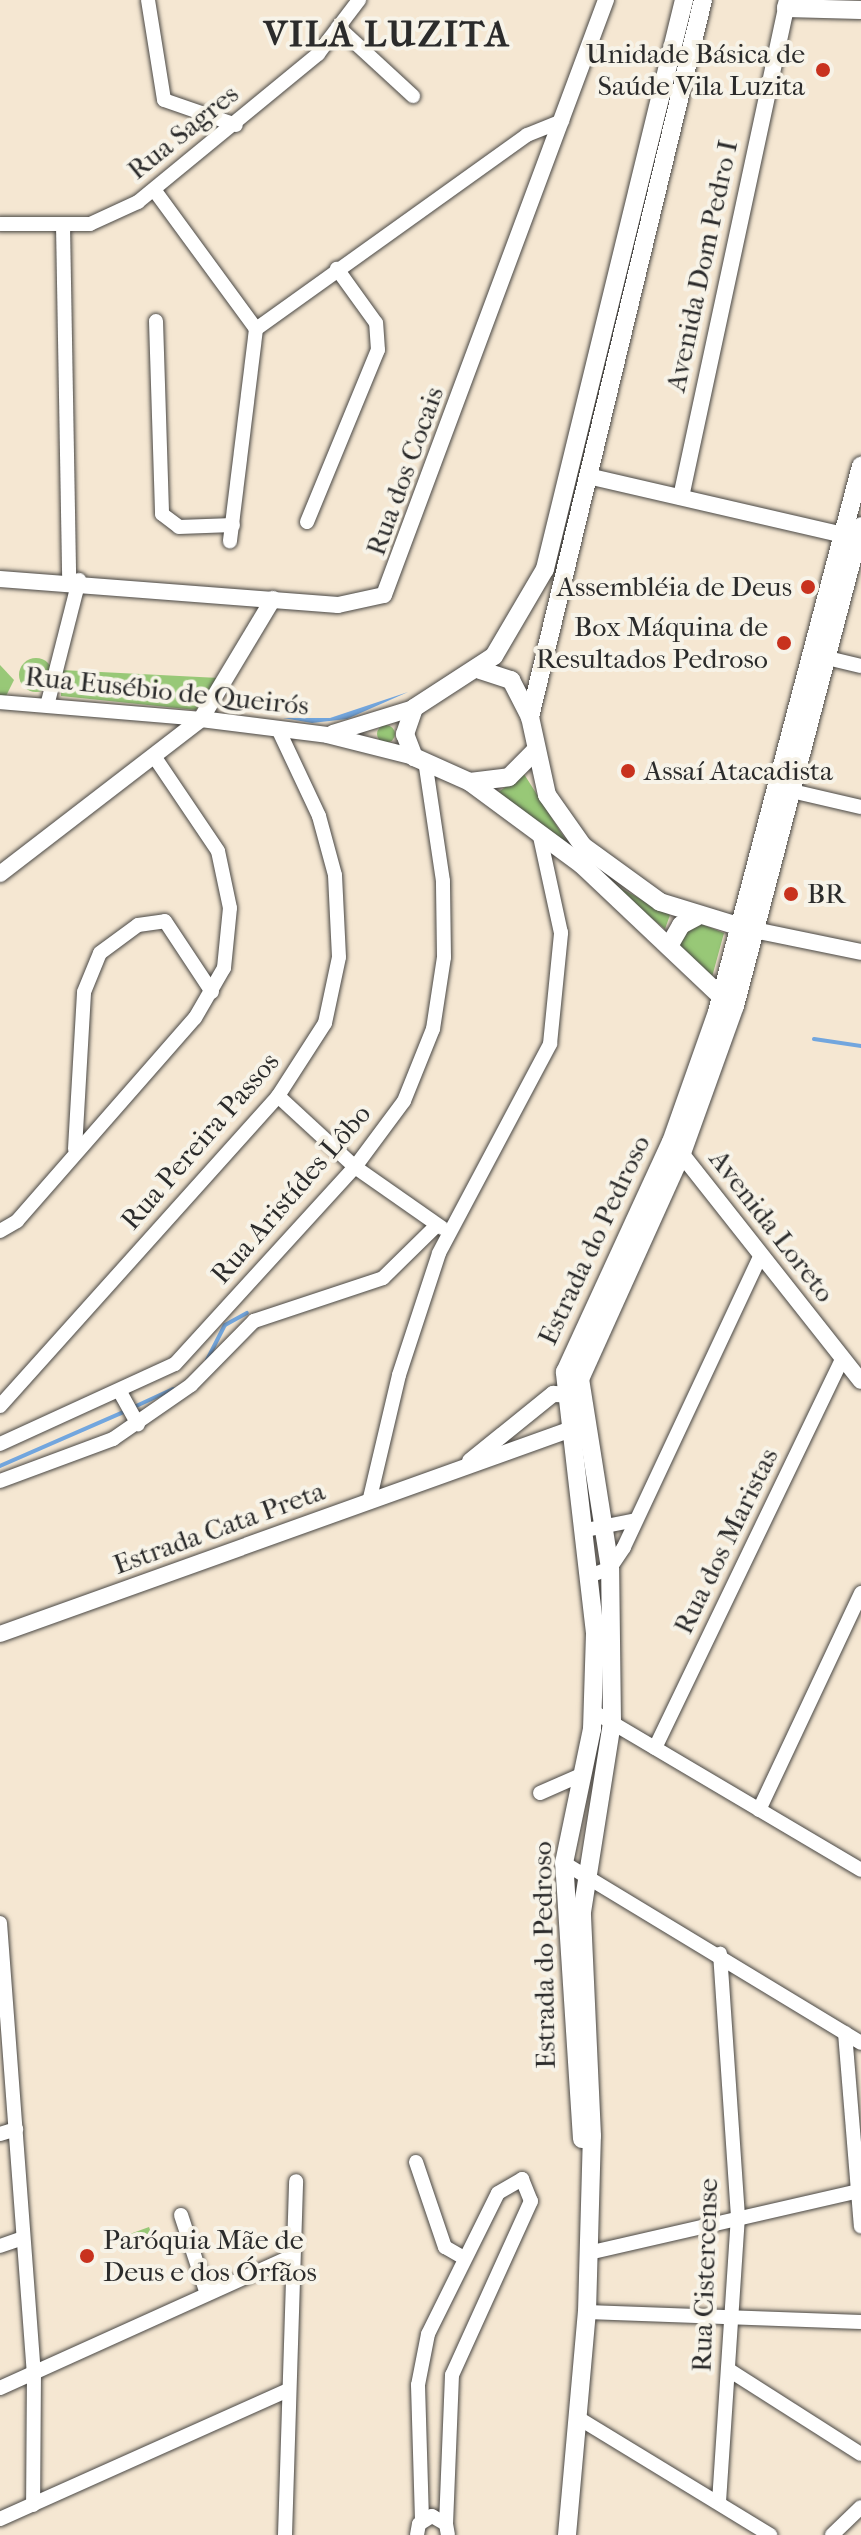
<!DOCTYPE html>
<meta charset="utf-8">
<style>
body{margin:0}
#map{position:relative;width:861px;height:2535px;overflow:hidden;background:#f5e7d2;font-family:"IM FELL French Canon",serif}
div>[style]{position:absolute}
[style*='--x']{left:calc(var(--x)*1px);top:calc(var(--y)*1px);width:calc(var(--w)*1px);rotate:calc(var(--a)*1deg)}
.green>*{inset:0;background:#98c877;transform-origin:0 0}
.round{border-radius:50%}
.water>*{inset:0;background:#72a6de}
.stream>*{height:4px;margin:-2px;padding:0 2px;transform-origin:2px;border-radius:2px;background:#72a6de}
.roads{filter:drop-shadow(0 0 2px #494744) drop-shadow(0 0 2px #494744)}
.minor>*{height:14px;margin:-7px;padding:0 7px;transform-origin:7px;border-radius:7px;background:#fff}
.tertiary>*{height:16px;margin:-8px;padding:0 8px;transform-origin:8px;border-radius:8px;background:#fff}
.secondary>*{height:18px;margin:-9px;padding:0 9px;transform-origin:9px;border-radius:9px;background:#fff}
.dots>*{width:22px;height:22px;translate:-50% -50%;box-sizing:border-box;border:4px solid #f7f3e8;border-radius:50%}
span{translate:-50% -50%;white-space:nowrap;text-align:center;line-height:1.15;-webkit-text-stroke:8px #f7f3e8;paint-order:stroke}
.poi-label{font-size:28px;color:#2b2b2b}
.right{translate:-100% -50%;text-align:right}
.left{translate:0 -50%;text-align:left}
.street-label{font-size:28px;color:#2b2b2b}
.district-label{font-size:36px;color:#2b2b2b;font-weight:700;letter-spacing:2px}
</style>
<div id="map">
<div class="green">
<div class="round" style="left:19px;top:658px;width:34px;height:34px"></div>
<div style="clip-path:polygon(0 665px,14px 680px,6px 696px,0 696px)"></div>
<div style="clip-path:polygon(61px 670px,219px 678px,196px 710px,61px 696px)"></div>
<div class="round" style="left:377px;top:725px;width:18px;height:18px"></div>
<div style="clip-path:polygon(524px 774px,565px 839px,622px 889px,670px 915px,665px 929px,497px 793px)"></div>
<div style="clip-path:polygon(701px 924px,724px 933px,712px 977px,679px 947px,681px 932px)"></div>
<div style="left:149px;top:2227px;width:15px;height:35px;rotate:70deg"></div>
</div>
<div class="water">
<div style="clip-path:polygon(408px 692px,347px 719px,312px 723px,283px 718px,330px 718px)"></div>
</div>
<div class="stream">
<div style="--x:814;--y:1039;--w:48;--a:8.5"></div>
<div style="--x:207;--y:1360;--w:39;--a:-63"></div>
<div style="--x:225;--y:1325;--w:25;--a:-29"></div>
<div style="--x:134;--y:1407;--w:43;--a:-24.8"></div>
<div style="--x:0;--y:1466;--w:137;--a:-23.6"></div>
</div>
<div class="roads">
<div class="minor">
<div style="--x:148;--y:0;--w:101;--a:80.9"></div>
<div style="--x:164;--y:100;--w:76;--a:19.1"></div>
<div style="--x:338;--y:27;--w:102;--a:42.6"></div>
<div style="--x:155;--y:191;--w:171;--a:53.8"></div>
<div style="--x:256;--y:329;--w:214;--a:97"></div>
<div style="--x:0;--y:224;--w:90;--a:0"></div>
<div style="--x:90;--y:224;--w:53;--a:-24.6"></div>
<div style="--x:138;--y:202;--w:233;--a:-39.4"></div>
<div style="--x:318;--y:54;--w:68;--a:-52.8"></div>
<div style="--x:63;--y:225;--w:354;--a:89"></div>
<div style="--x:156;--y:321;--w:193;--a:88.2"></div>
<div style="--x:162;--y:514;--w:21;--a:37"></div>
<div style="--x:179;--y:527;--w:54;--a:-2.1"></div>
<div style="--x:256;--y:329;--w:333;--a:-35.6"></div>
<div style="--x:527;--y:135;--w:38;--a:-22"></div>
<div style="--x:307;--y:522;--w:186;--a:-67.6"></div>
<div style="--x:378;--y:350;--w:27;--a:-94"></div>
<div style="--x:376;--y:323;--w:67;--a:-125.8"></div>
<div style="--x:819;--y:656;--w:43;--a:13.4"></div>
<div style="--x:0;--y:702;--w:202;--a:4.8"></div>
<div style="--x:48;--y:702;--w:126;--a:-75.7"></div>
<div style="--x:783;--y:789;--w:80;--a:13"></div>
<div style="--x:278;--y:1096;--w:105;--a:42.7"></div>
<div style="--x:355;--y:1167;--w:106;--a:35"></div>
<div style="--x:75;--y:1149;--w:157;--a:-86.7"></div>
<div style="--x:84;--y:992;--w:42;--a:-67.7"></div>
<div style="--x:100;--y:953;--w:47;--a:-36.4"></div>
<div style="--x:138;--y:925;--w:27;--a:-8"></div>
<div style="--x:165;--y:921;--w:85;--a:56.5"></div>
<div style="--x:0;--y:1231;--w:20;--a:-30"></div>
<div style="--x:17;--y:1221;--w:270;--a:-48.8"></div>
<div style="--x:195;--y:1018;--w:58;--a:-59.9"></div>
<div style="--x:224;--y:968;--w:60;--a:-84.3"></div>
<div style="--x:230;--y:908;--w:58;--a:-101.9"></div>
<div style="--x:218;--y:851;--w:111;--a:-124"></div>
<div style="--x:120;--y:1392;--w:37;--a:61"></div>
<div style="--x:0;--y:1406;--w:416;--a:-48.1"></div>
<div style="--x:278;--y:1096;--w:87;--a:-57.2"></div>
<div style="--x:325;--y:1023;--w:67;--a:-78"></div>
<div style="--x:339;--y:957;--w:82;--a:-92.8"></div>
<div style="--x:335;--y:875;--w:61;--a:-105.2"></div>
<div style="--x:319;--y:816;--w:92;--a:-115.2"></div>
<div style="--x:0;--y:1444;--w:192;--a:-24.6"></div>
<div style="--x:175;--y:1364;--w:267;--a:-47.6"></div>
<div style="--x:355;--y:1167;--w:82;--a:-53.4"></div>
<div style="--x:404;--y:1101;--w:78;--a:-68.1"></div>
<div style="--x:433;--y:1029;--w:73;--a:-81.3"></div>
<div style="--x:444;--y:957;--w:76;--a:-90.8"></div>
<div style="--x:443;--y:881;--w:121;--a:-98.5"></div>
<div style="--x:0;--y:1481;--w:121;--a:-20.4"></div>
<div style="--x:113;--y:1439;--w:95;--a:-34.7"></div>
<div style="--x:191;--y:1385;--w:90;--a:-45.5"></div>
<div style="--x:254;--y:1321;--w:136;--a:-18.4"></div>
<div style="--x:383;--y:1278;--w:74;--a:-44.5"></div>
<div style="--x:369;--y:1502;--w:130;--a:-76.7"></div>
<div style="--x:399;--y:1375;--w:128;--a:-71.8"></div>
<div style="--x:439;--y:1253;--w:237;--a:-62"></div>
<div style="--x:550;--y:1044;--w:112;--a:-84.3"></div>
<div style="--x:561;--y:933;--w:103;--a:-102.3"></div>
<div style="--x:586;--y:1530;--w:51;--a:-11.3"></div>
<div style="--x:592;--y:1575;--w:19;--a:-21"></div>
<div style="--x:610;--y:1568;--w:25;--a:-56"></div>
<div style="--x:624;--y:1547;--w:323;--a:-64.9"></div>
<div style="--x:594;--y:1712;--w:310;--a:30.6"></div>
<div style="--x:655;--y:1748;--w:433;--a:-64.3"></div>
<div style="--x:540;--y:1793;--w:45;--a:-23.7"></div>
<div style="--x:759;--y:1810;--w:240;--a:-64.8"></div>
<div style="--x:564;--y:1863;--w:347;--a:31.2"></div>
<div style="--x:0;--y:1923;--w:450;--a:85.7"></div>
<div style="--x:34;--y:2372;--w:133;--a:90.4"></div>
<div style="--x:845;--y:2033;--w:194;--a:85.3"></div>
<div style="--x:0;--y:2134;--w:17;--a:-17"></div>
<div style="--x:416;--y:2162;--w:90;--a:71.2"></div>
<div style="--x:445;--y:2247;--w:22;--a:30"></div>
<div style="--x:181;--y:2215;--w:83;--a:71.8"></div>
<div style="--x:0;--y:2246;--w:24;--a:-19"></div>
<div style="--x:588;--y:2253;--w:277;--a:-12.9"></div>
<div style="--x:587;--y:2312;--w:274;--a:2.1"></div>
<div style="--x:729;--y:2370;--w:156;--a:32.5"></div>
<div style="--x:0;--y:2388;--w:321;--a:-24.3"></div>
<div style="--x:580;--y:2419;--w:223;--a:31.4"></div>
<div style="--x:719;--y:2502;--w:286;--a:-86.2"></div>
<div style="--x:738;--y:2217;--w:264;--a:-93.9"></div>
<div style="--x:0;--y:2519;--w:316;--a:-24.1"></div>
<div style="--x:422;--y:2520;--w:135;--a:-91.7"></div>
<div style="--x:418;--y:2385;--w:52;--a:-78.9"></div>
<div style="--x:428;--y:2334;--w:157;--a:-63.6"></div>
<div style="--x:498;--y:2193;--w:28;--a:-30"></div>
<div style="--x:522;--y:2179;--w:24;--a:68"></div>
<div style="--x:531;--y:2201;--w:191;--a:114.4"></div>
<div style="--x:452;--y:2375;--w:149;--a:92.3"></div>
<div style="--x:285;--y:2535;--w:354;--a:-88.2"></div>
<div style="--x:417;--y:2535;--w:11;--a:-80"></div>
<div style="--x:419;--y:2524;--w:15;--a:-32"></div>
<div style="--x:432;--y:2516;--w:16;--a:30"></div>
<div style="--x:446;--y:2524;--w:11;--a:80"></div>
<div style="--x:832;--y:2535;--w:40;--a:-44"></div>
</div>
<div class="tertiary">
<div style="--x:588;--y:476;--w:271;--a:13"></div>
<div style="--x:681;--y:497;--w:500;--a:-77.88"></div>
<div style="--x:0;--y:579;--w:339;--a:4.4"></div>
<div style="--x:338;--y:605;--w:47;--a:-12.3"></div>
<div style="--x:384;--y:595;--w:635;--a:-69.54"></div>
<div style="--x:201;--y:719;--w:127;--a:7.2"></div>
<div style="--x:327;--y:735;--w:90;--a:14.2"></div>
<div style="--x:333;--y:733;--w:85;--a:-17.2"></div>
<div style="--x:0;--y:874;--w:254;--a:-37.6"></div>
<div style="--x:201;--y:719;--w:140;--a:-59"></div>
<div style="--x:754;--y:930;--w:109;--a:11.6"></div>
<div style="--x:676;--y:1147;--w:298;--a:51.7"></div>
<div style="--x:470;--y:1461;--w:107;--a:-38.9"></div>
<div style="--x:553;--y:1394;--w:23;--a:2"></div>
<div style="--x:0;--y:1634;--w:616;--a:-19.73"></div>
</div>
<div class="secondary">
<div style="--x:684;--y:0;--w:586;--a:103.73"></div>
<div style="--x:545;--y:569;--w:101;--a:120.4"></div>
<div style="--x:494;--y:656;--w:95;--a:147"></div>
<div style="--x:414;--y:708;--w:28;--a:109"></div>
<div style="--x:405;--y:734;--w:25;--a:69"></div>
<div style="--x:414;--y:757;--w:61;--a:24.1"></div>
<div style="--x:470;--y:782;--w:139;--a:36.5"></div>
<div style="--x:582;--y:865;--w:202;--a:43.4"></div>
<div style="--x:703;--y:0;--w:738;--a:103.57"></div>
<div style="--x:530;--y:717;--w:80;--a:77.7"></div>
<div style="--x:547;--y:795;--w:62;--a:54.8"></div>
<div style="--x:583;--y:846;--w:95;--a:36"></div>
<div style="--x:660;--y:902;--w:92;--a:17.1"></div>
<div style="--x:788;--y:0;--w:8;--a:104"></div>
<div style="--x:786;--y:8;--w:75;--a:1.5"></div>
<div style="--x:480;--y:670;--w:33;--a:18"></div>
<div style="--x:511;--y:680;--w:42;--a:62.8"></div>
<div style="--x:470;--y:782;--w:39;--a:-7"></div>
<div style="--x:509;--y:777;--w:34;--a:-45"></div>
<div style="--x:669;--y:946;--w:24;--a:-60"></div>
<div style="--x:681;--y:925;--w:17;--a:-28"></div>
<div style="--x:582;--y:2139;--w:277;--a:-93.7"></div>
<div style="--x:564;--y:1863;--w:137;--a:-78.2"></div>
<div style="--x:592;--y:1729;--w:96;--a:-88.2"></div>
<div style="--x:595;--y:1633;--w:263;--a:-96.6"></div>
<div style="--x:565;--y:1372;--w:253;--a:-65.3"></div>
<div style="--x:671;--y:1142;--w:138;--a:-70.5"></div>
<div style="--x:717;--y:1012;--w:565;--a:-75.23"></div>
<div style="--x:567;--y:2535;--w:224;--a:-84.9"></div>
<div style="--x:587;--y:2312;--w:176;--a:-88.4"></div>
<div style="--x:592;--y:2136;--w:224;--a:-92.6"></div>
<div style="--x:582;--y:1912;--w:192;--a:-81"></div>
<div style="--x:612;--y:1722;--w:154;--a:-90.7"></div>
<div style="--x:610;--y:1568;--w:191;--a:-99"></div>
<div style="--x:580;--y:1379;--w:248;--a:-65.7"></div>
<div style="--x:682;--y:1153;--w:156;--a:-70.2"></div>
<div style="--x:735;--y:1006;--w:496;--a:-75.3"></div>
</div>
</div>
<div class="dots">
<div style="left:823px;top:70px;background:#c8321e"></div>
<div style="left:808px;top:587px;background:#c8321e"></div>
<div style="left:784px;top:643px;background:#c8321e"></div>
<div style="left:628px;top:771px;background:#c8321e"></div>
<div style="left:791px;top:894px;background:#c8321e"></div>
<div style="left:87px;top:2256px;background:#c8321e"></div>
</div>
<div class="poi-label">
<span class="right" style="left:805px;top:70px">Unidade Básica de<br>Saúde Vila Luzita</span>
<span class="right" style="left:792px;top:587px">Assembléia de Deus</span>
<span class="right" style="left:768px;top:643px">Box Máquina de<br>Resultados Pedroso</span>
<span class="left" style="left:644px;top:771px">Assaí Atacadista</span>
<span class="left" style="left:807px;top:894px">BR</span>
<span class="left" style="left:103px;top:2256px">Paróquia Mãe de<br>Deus e dos Órfãos</span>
</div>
<div class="street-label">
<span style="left:183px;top:132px;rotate:-39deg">Rua Sagres</span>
<span style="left:702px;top:266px;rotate:-78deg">Avenida Dom Pedro I</span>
<span style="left:405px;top:471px;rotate:-70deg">Rua dos Cocais</span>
<span style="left:167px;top:691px;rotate:6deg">Rua Eusébio de Queirós</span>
<span style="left:200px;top:1141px;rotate:-49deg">Rua Pereira Passos</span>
<span style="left:291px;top:1194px;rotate:-49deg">Rua Aristídes Lôbo</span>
<span style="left:772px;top:1226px;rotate:52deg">Avenida Loreto</span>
<span style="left:594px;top:1240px;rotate:-65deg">Estrada do Pedroso</span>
<span style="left:219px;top:1528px;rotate:-20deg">Estrada Cata Preta</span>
<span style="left:726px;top:1541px;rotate:-64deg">Rua dos Maristas</span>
<span style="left:544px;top:1955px;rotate:-91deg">Estrada do Pedroso</span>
<span style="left:705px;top:2275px;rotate:-88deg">Rua Cistercense</span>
</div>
<div class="district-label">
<span style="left:387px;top:35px">VILA LUZITA</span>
</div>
</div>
